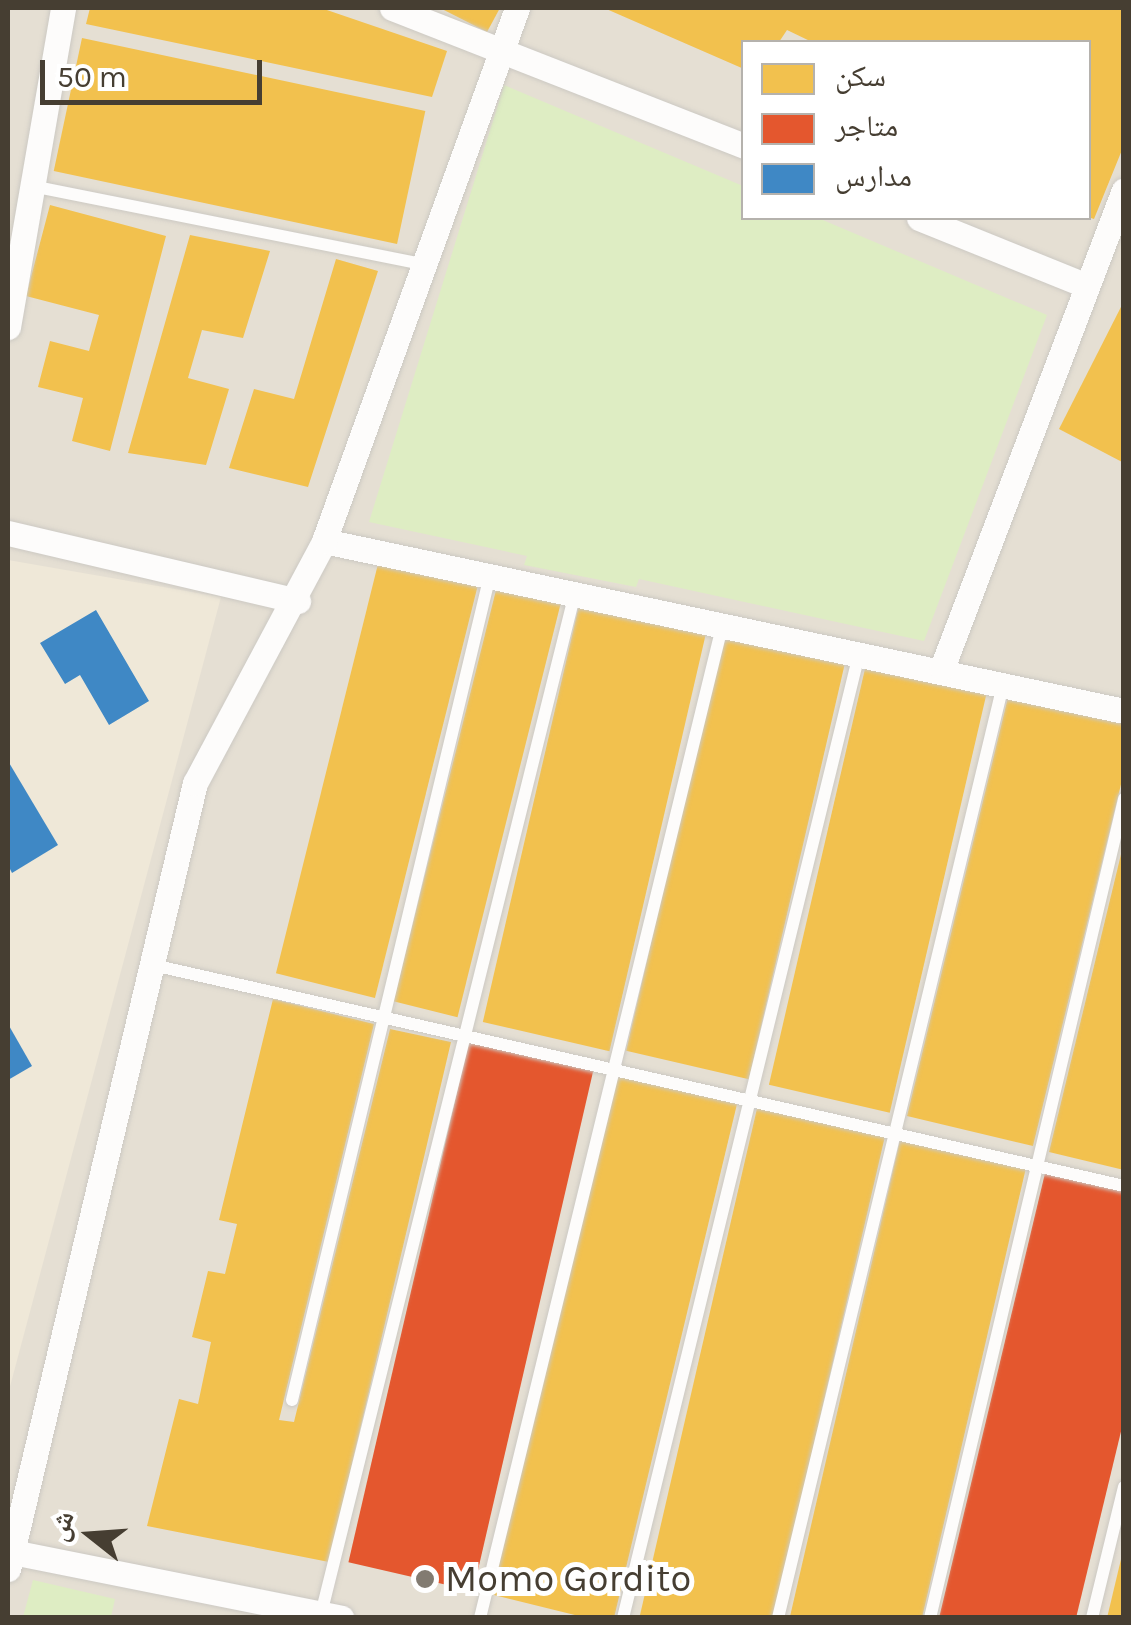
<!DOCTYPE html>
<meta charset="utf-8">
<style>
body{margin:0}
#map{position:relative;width:1131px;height:1625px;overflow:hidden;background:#f0ede7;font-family:Karla,"Noto Naskh Arabic",sans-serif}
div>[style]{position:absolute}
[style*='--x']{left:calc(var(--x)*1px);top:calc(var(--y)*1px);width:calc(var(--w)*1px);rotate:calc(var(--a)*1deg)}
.residential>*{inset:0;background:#e5dfd3}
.education>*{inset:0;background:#efe8d8}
.green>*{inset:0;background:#deedc3}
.homes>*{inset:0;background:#f2c14e;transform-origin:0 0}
.shops>*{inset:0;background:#e4572e;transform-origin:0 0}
.schools>*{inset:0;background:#3f88c5}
.roads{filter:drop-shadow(0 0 2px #ccc9c3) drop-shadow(0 0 2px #ccc9c3)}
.service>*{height:12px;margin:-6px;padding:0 6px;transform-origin:6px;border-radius:6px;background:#fdfcfb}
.minor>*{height:25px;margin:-12.5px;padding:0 12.5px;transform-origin:12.5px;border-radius:12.5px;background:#fdfcfb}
.dots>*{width:28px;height:28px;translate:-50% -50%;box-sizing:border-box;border:5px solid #fff;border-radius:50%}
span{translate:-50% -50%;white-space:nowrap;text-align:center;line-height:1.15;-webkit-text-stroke:10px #fff;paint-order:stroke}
.poi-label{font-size:38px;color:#463e32}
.left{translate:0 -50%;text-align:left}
.frame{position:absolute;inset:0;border:10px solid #463e32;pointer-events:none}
.legend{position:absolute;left:741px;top:40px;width:350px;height:180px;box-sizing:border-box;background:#fff;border:2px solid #b5b2ad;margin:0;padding:12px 18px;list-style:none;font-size:30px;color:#463e32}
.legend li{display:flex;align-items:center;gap:20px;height:50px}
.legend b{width:50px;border:2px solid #b5b2ad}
.north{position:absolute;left:40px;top:1485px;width:100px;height:100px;-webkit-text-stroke:8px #fff;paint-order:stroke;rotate:287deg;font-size:28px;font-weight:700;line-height:40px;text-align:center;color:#463e32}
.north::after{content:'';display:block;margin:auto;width:35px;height:45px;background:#463e32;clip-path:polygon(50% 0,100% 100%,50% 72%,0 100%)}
.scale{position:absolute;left:40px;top:60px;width:222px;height:45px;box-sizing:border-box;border:5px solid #463e32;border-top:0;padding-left:12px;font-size:30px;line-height:35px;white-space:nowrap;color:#463e32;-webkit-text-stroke:8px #fff;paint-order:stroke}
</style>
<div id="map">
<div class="residential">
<div style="clip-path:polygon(evenodd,8px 8px,1123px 8px,1123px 1617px,8px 1617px,8px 8px,744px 42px,1088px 42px,1088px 218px,744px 218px,744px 42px)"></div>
</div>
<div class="education">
<div style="clip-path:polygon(8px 560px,221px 597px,8px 1394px)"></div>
</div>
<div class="green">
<div style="clip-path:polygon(504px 85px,743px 186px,744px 218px,818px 218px,1047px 315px,924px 641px,639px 579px,636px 587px,524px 565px,527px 556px,369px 522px)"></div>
<div style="clip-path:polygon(33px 1580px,115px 1599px,111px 1617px,23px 1617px)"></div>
</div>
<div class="homes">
<div style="clip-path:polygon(90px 8px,321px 8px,447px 51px,432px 97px,86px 24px)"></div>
<div style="clip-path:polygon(440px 8px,500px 8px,487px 32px)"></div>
<div style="clip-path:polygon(604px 8px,1124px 8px,1124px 145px,1094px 219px,1088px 217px,1088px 42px,812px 42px,787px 30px,779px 42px,744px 42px,744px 69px)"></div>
<div style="left:82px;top:38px;width:351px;height:136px;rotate:12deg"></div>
<div style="clip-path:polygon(50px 205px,166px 236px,110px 451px,72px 441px,83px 398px,38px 387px,50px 341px,89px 351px,99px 315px,26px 296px)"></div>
<div style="clip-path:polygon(190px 235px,270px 251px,243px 338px,202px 330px,188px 378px,229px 389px,206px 465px,128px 453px)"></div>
<div style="clip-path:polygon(336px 259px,378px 271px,308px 487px,229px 468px,254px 389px,294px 399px)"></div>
<div style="clip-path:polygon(1124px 301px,1124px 463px,1059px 429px)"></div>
<div style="left:380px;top:556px;width:102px;height:430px;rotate:14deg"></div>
<div style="left:497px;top:586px;width:66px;height:428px;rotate:14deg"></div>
<div style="left:580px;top:601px;width:130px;height:432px;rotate:13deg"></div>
<div style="left:724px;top:627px;width:126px;height:435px;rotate:13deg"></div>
<div style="left:867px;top:660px;width:124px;height:436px;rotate:13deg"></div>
<div style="clip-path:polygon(1009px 693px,1124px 720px,1124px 772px,1033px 1146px,907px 1116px)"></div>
<div style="clip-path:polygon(1122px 850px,1124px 850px,1124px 1170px,1049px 1152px)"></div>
<div style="clip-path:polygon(273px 999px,374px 1024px,279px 1420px,294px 1422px,390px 1029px,451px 1042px,329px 1562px,147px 1526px,179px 1399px,198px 1404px,211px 1342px,192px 1337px,208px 1271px,225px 1274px,237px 1224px,219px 1220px)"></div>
<div style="clip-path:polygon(615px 1075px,737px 1104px,614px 1618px,587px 1618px,490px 1594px)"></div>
<div style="left:758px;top:1104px;width:131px;height:527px;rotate:13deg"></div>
<div style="left:900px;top:1140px;width:129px;height:490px;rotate:13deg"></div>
<div style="clip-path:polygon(1122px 1555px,1124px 1618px,1107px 1618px)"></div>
</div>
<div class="shops">
<div style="left:469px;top:1040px;width:128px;height:536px;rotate:13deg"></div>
<div style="clip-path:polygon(1045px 1173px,1124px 1192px,1124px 1419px,1076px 1618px,939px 1618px)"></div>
</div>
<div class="schools">
<div style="clip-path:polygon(96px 610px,149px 701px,109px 725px,80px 675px,65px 684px,40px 643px)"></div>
<div style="clip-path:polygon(8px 761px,58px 845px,12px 873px,8px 865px)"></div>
<div style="clip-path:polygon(8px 1024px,32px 1066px,8px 1080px)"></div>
</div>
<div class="roads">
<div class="service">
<div style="--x:32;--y:186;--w:400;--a:11.3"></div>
<div style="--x:153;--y:965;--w:996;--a:12.82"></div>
<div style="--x:292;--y:1400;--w:848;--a:-76.5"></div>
<div style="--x:321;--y:1614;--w:1052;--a:-76.03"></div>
<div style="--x:480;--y:1618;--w:1024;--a:-76.28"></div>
<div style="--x:623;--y:1618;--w:992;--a:-76.24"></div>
<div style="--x:778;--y:1618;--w:960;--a:-76.44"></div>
<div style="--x:930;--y:1618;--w:842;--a:-76.67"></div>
<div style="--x:1092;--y:1618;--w:135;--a:-76.3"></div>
</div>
<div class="minor">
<div style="--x:392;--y:8;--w:378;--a:21.4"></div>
<div style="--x:919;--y:218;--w:181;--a:22"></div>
<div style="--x:8;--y:327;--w:324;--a:-80.2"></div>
<div style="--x:8;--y:533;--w:298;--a:13.2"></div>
<div style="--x:324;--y:541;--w:818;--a:12"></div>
<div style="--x:942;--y:668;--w:511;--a:-69.16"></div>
<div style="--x:12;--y:1552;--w:336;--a:11.3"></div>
<div style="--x:8;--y:1569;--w:808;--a:-76.62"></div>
<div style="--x:195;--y:783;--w:274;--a:-61.9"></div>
<div style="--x:324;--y:541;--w:567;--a:-70.09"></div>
</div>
</div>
<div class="dots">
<div style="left:425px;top:1579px;background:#827b71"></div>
</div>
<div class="poi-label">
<span class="left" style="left:445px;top:1579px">Momo Gordito</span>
</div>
<div class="frame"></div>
<ul class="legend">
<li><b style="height:28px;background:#f2c14e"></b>سكن</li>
<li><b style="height:28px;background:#e4572e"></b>متاجر</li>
<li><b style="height:28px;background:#3f88c5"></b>مدارس</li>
</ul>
<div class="north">ش</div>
<div class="scale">50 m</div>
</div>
